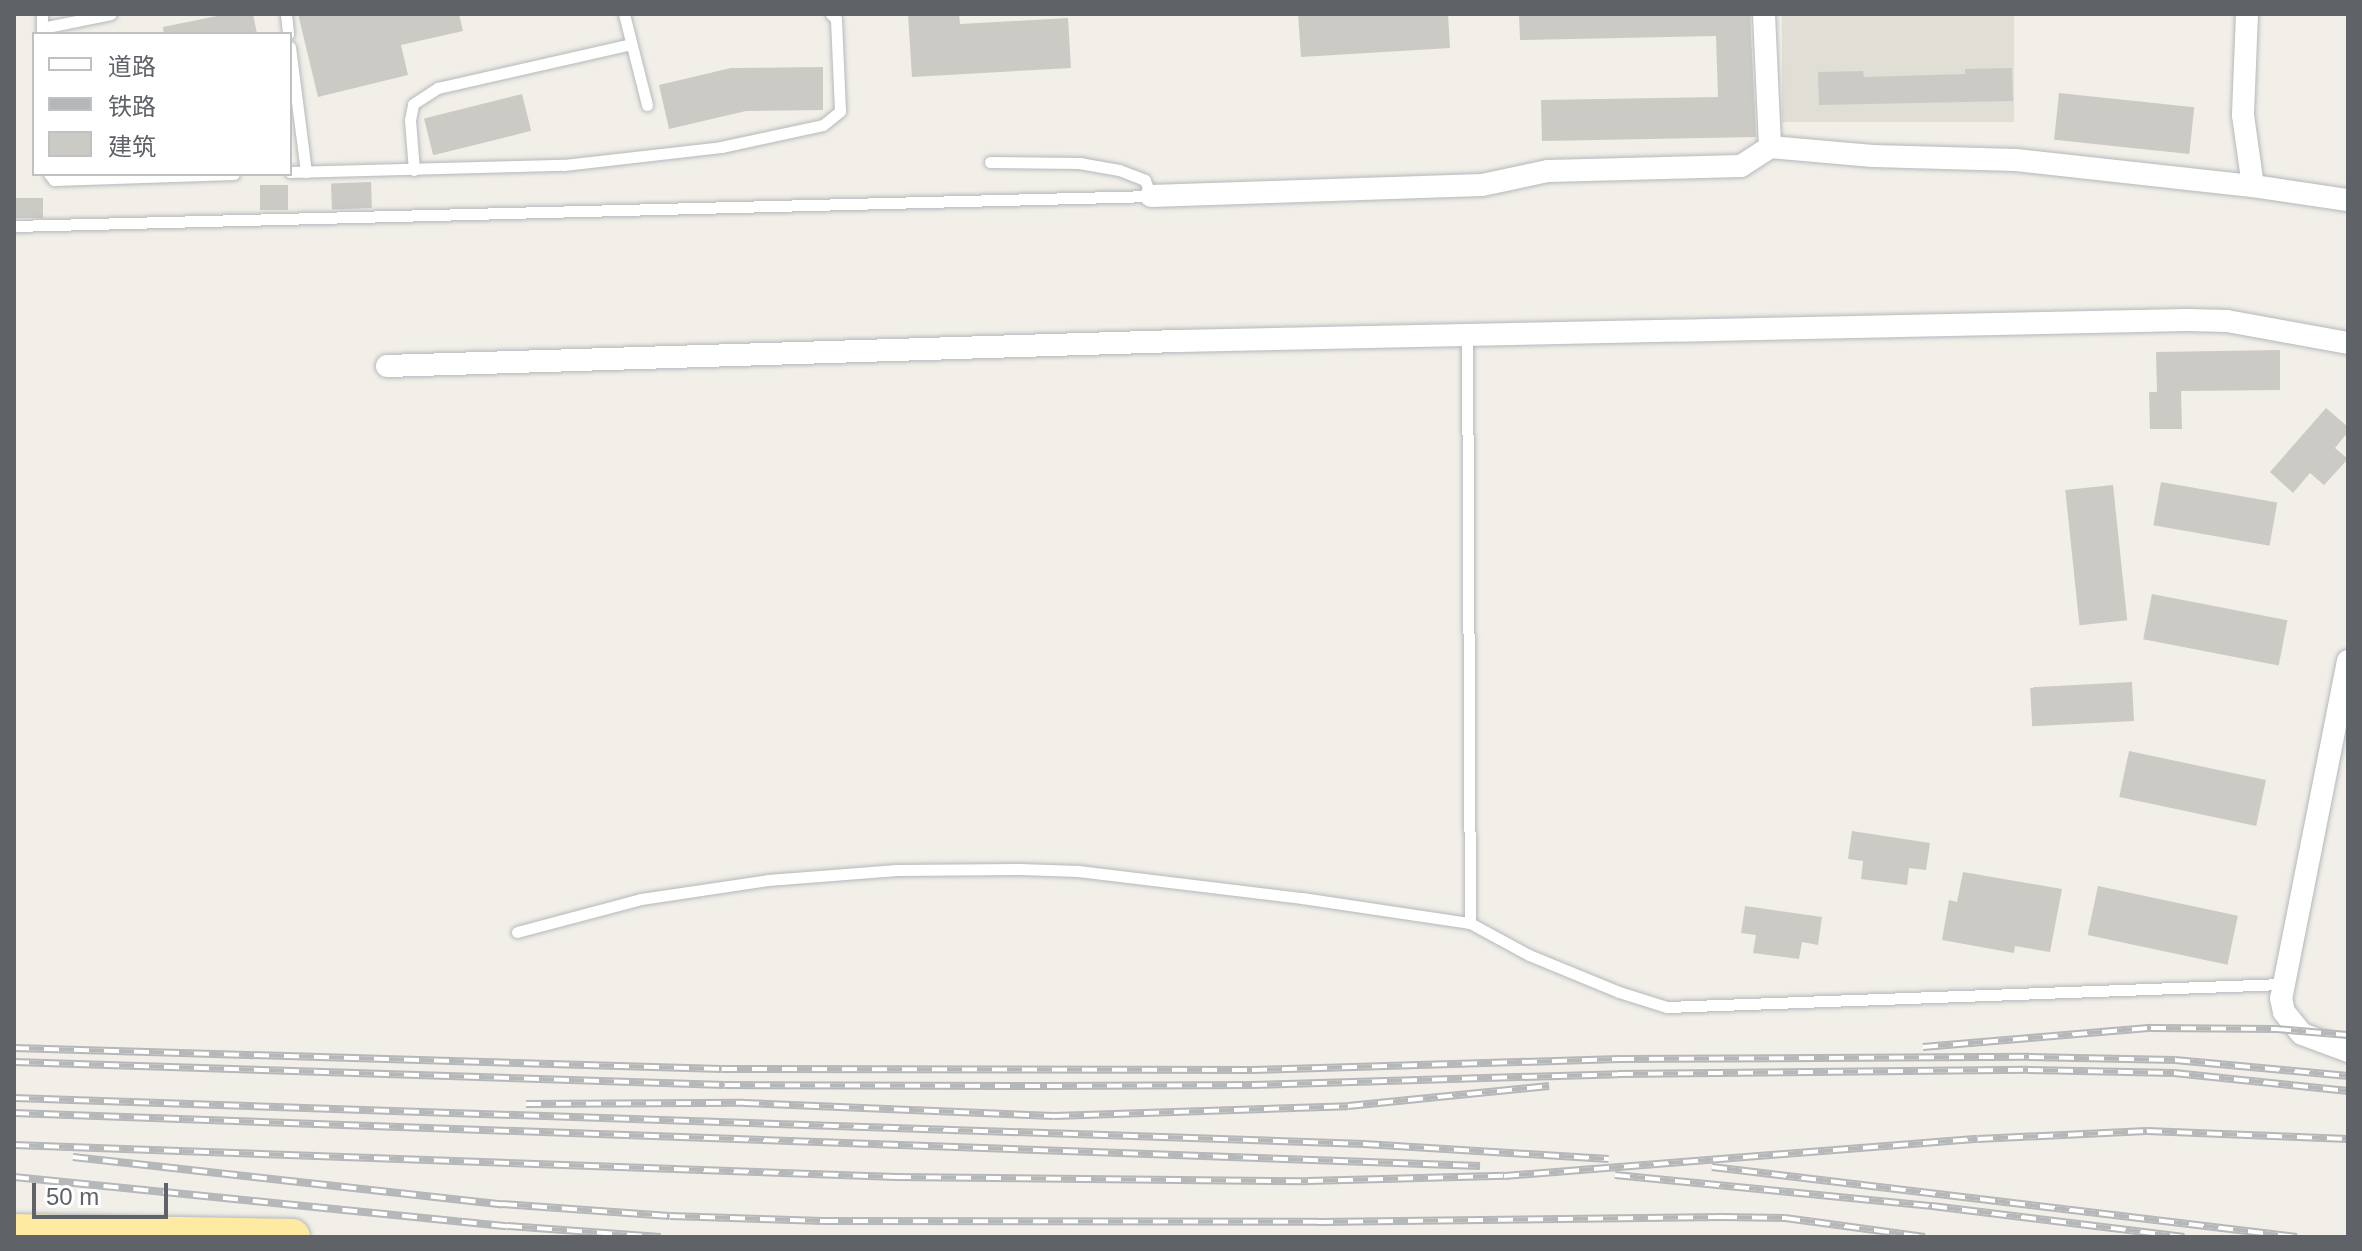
<!DOCTYPE html>
<meta charset="utf-8">
<style>
body{margin:0}
#map{position:relative;width:2362px;height:1251px;overflow:hidden;background:#f1efe8;font-family:Helvetica,"Noto Sans SC",sans-serif}
div>[style]{position:absolute}
[style*='--x']{left:calc(var(--x)*1px);top:calc(var(--y)*1px);width:calc(var(--w)*1px);rotate:calc(var(--a)*1deg)}
.education>*{inset:0;background:#e1ded6;transform-origin:0 0}
.building>*{inset:0;background:#cccac5;transform-origin:0 0}
.roads{filter:drop-shadow(0 0 2px #b5b8bc) drop-shadow(0 0 2px #b5b8bc)}
.service>*{height:11px;margin:-5.5px;padding:0 5.5px;transform-origin:5.5px;border-radius:5.5px;background:#fff}
.minor>*{height:22px;margin:-11px;padding:0 11px;transform-origin:11px;border-radius:11px;background:#fff}
.trunk>*{height:36px;margin:-18px;padding:0 18px;transform-origin:18px;border-radius:18px;background:#feeaa1}
.rail>*{height:8px;margin-top:-4px;transform-origin:0;background:repeating-linear-gradient(90deg,#fff 0 15px,#b6b7b8 0 30px);box-sizing:border-box;border-block:2px solid #b6b7b8}
span{translate:-50% -50%;white-space:nowrap;text-align:center;line-height:1.15;-webkit-text-stroke:8px #fff;paint-order:stroke}
.frame{position:absolute;inset:0;border:16px solid #5f6368;pointer-events:none}
.legend{position:absolute;left:32px;top:32px;width:260px;height:144px;box-sizing:border-box;background:#fff;border:2px solid #bfc1c3;margin:0;padding:10px 14px;list-style:none;font-size:24px;color:#5f6368}
.legend li{display:flex;align-items:center;gap:16px;height:40px}
.legend b{width:40px;border:2px solid #bfc1c3}
.scale{position:absolute;left:32px;top:1183px;width:136px;height:36px;box-sizing:border-box;border:4px solid #5f6368;border-top:0;padding-left:10px;font-size:24px;line-height:28px;white-space:nowrap;color:#5f6368;-webkit-text-stroke:6px #fff;paint-order:stroke}
</style>
<div id="map">
<div class="education">
<div style="left:1782px;top:14px;width:232px;height:108px"></div>
</div>
<div class="building">
<div style="clip-path:polygon(227px 14px,253px 14px,257px 34px,164px 34px,163px 27px)"></div>
<div style="clip-path:polygon(298px 14px,459px 14px,463px 31px,401px 45px,408px 75px,318px 97px)"></div>
<div style="clip-path:polygon(908px 14px,959px 14px,960px 24px,1068px 18px,1071px 68px,912px 77px)"></div>
<div style="clip-path:polygon(1298px 14px,1448px 14px,1450px 48px,1301px 57px)"></div>
<div style="clip-path:polygon(1519px 14px,1750px 14px,1756px 137px,1542px 141px,1541px 100px,1718px 97px,1716px 36px,1520px 40px)"></div>
<div style="clip-path:polygon(823px 67px,823px 110px,746px 111px,669px 129px,659px 85px,731px 68px)"></div>
<div style="clip-path:polygon(2012px 68px,2013px 101px,1819px 105px,1818px 72px,1863px 71px,1864px 77px,1965px 74px,1965px 69px)"></div>
<div style="left:2059px;top:93px;width:136px;height:47px;rotate:6deg"></div>
<div style="left:522px;top:94px;width:38px;height:101px;rotate:76deg"></div>
<div style="left:371px;top:182px;width:26px;height:40px;rotate:88deg"></div>
<div style="left:288px;top:185px;width:25px;height:28px;rotate:90deg"></div>
<div style="left:14px;top:198px;width:29px;height:20px"></div>
<div style="clip-path:polygon(2280px 350px,2280px 390px,2181px 391px,2182px 429px,2150px 429px,2149px 392px,2157px 392px,2156px 352px)"></div>
<div style="clip-path:polygon(2326px 408px,2348px 427px,2348px 432px,2335px 448px,2348px 459px,2324px 485px,2310px 473px,2293px 493px,2270px 472px)"></div>
<div style="left:2161px;top:482px;width:118px;height:44px;rotate:10deg"></div>
<div style="left:2113px;top:485px;width:136px;height:48px;rotate:84deg"></div>
<div style="left:2152px;top:594px;width:138px;height:46px;rotate:11deg"></div>
<div style="left:2132px;top:682px;width:39px;height:102px;rotate:87deg"></div>
<div style="left:2129px;top:751px;width:140px;height:47px;rotate:12deg"></div>
<div style="clip-path:polygon(1852px 831px,1930px 843px,1926px 870px,1909px 868px,1907px 885px,1861px 879px,1863px 861px,1848px 859px)"></div>
<div style="clip-path:polygon(1963px 872px,2062px 889px,2050px 952px,2015px 946px,2014px 953px,1942px 940px,1949px 900px,1957px 902px)"></div>
<div style="left:2098px;top:886px;width:143px;height:50px;rotate:12deg"></div>
<div style="clip-path:polygon(1745px 906px,1822px 917px,1818px 945px,1802px 942px,1799px 959px,1753px 953px,1756px 935px,1741px 933px)"></div>
</div>
<div class="roads">
<div class="service">
<div style="--x:286;--y:14;--w:20;--a:84"></div>
<div style="--x:624;--y:14;--w:94;--a:75.8"></div>
<div style="--x:42;--y:28;--w:70;--a:-11.5"></div>
<div style="--x:42;--y:33;--w:19;--a:-90"></div>
<div style="--x:290;--y:47;--w:126;--a:82.7"></div>
<div style="--x:414;--y:170;--w:50;--a:-94.6"></div>
<div style="--x:410;--y:120;--w:16;--a:-79"></div>
<div style="--x:413;--y:104;--w:30;--a:-33"></div>
<div style="--x:438;--y:88;--w:198;--a:-12.8"></div>
<div style="--x:290;--y:172;--w:274;--a:-1.5"></div>
<div style="--x:564;--y:165;--w:158;--a:-6.5"></div>
<div style="--x:721;--y:147;--w:104;--a:-12.2"></div>
<div style="--x:823;--y:125;--w:22;--a:-39"></div>
<div style="--x:840;--y:111;--w:92;--a:-92.5"></div>
<div style="--x:836;--y:19;--w:7;--a:-135"></div>
<div style="--x:49;--y:174;--w:8;--a:50"></div>
<div style="--x:54;--y:180;--w:180;--a:-1.9"></div>
<div style="--x:14;--y:226;--w:1137;--a:-1.51"></div>
<div style="--x:1151;--y:196;--w:17;--a:-111"></div>
<div style="--x:1145;--y:180;--w:28;--a:-159"></div>
<div style="--x:1119;--y:170;--w:39;--a:-170"></div>
<div style="--x:1081;--y:163;--w:91;--a:-179.4"></div>
<div style="--x:1467;--y:334;--w:589;--a:89.71"></div>
<div style="--x:517;--y:932;--w:128;--a:-14.9"></div>
<div style="--x:641;--y:899;--w:128;--a:-8.5"></div>
<div style="--x:768;--y:880;--w:129;--a:-4.4"></div>
<div style="--x:897;--y:870;--w:121;--a:-0.5"></div>
<div style="--x:1018;--y:869;--w:60;--a:1.9"></div>
<div style="--x:1078;--y:871;--w:226;--a:6.9"></div>
<div style="--x:1302;--y:898;--w:170;--a:8.5"></div>
<div style="--x:1470;--y:923;--w:67;--a:28.5"></div>
<div style="--x:1529;--y:955;--w:97;--a:22.3"></div>
<div style="--x:1619;--y:992;--w:50;--a:17.4"></div>
<div style="--x:1667;--y:1007;--w:615;--a:-2.14"></div>
</div>
<div class="minor">
<div style="--x:1764;--y:14;--w:133;--a:87.4"></div>
<div style="--x:1770;--y:147;--w:103;--a:5"></div>
<div style="--x:1873;--y:156;--w:143;--a:1.6"></div>
<div style="--x:2016;--y:160;--w:238;--a:6.3"></div>
<div style="--x:2253;--y:186;--w:96;--a:8.4"></div>
<div style="--x:2247;--y:14;--w:101;--a:92.3"></div>
<div style="--x:2243;--y:115;--w:72;--a:82"></div>
<div style="--x:1151;--y:196;--w:331;--a:-1.9"></div>
<div style="--x:1482;--y:185;--w:67;--a:-12"></div>
<div style="--x:1548;--y:171;--w:193;--a:-1.5"></div>
<div style="--x:1741;--y:166;--w:35;--a:-33"></div>
<div style="--x:387;--y:366;--w:792;--a:-1.81"></div>
<div style="--x:1179;--y:341;--w:1007;--a:-1.19"></div>
<div style="--x:2186;--y:320;--w:41;--a:1.4"></div>
<div style="--x:2227;--y:321;--w:123;--a:10.3"></div>
<div style="--x:2348;--y:661;--w:344;--a:101.2"></div>
<div style="--x:2281;--y:998;--w:14;--a:78"></div>
<div style="--x:2284;--y:1012;--w:28;--a:51"></div>
<div style="--x:2302;--y:1034;--w:49;--a:20.3"></div>
</div>
<div class="trunk">
<div style="--x:14;--y:1232;--w:278;--a:1"></div>
</div>
</div>
<div class="rail">
<div style="--x:1923;--y:1047;--w:229;--a:-4.8"></div>
<div style="--x:2151;--y:1028;--w:125;--a:0.5"></div>
<div style="--x:2276;--y:1029;--w:72;--a:4.8"></div>
<div style="--x:14;--y:1048;--w:708;--a:1.7"></div>
<div style="--x:722;--y:1069;--w:530;--a:0.11"></div>
<div style="--x:1252;--y:1070;--w:367;--a:-1.7"></div>
<div style="--x:1619;--y:1059;--w:410;--a:-0.3"></div>
<div style="--x:2029;--y:1057;--w:146;--a:1.2"></div>
<div style="--x:2175;--y:1060;--w:174;--a:5.3"></div>
<div style="--x:14;--y:1062;--w:711;--a:1.85"></div>
<div style="--x:725;--y:1085;--w:322;--a:0.2"></div>
<div style="--x:1047;--y:1086;--w:205;--a:-0.3"></div>
<div style="--x:1252;--y:1085;--w:366;--a:-1.7"></div>
<div style="--x:1618;--y:1074;--w:410;--a:-0.6"></div>
<div style="--x:2028;--y:1070;--w:146;--a:1.2"></div>
<div style="--x:2174;--y:1073;--w:175;--a:5.9"></div>
<div style="--x:14;--y:1098;--w:1351;--a:1.95"></div>
<div style="--x:1364;--y:1144;--w:245;--a:3.5"></div>
<div style="--x:526;--y:1104;--w:218;--a:-0.3"></div>
<div style="--x:744;--y:1103;--w:310;--a:2.4"></div>
<div style="--x:1054;--y:1116;--w:294;--a:-1.9"></div>
<div style="--x:1348;--y:1106;--w:202;--a:-5.7"></div>
<div style="--x:14;--y:1113;--w:1467;--a:2.07"></div>
<div style="--x:14;--y:1145;--w:883;--a:2.08"></div>
<div style="--x:896;--y:1177;--w:412;--a:0.6"></div>
<div style="--x:1308;--y:1181;--w:196;--a:-1.5"></div>
<div style="--x:1504;--y:1176;--w:475;--a:-4.5"></div>
<div style="--x:1978;--y:1139;--w:169;--a:-2.7"></div>
<div style="--x:2147;--y:1131;--w:201;--a:2.3"></div>
<div style="--x:73;--y:1157;--w:432;--a:6.3"></div>
<div style="--x:502;--y:1204;--w:168;--a:4.1"></div>
<div style="--x:670;--y:1216;--w:153;--a:1.9"></div>
<div style="--x:823;--y:1221;--w:495;--a:0.1"></div>
<div style="--x:1318;--y:1222;--w:404;--a:-0.7"></div>
<div style="--x:1722;--y:1217;--w:63;--a:0.9"></div>
<div style="--x:1785;--y:1218;--w:141;--a:7.7"></div>
<div style="--x:1712;--y:1167;--w:589;--a:6.82"></div>
<div style="--x:1615;--y:1175;--w:319;--a:5.6"></div>
<div style="--x:1932;--y:1206;--w:254;--a:7"></div>
<div style="--x:14;--y:1177;--w:495;--a:5.7"></div>
<div style="--x:507;--y:1226;--w:154;--a:4.1"></div>
</div>
<div class="frame"></div>
<ul class="legend">
<li><b style="height:10px;background:#fff"></b>道路</li>
<li><b style="height:10px;background:#b6b7b8"></b>铁路</li>
<li><b style="height:22px;background:#cccac5"></b>建筑</li>
</ul>
<div class="scale">50 m</div>
</div>
